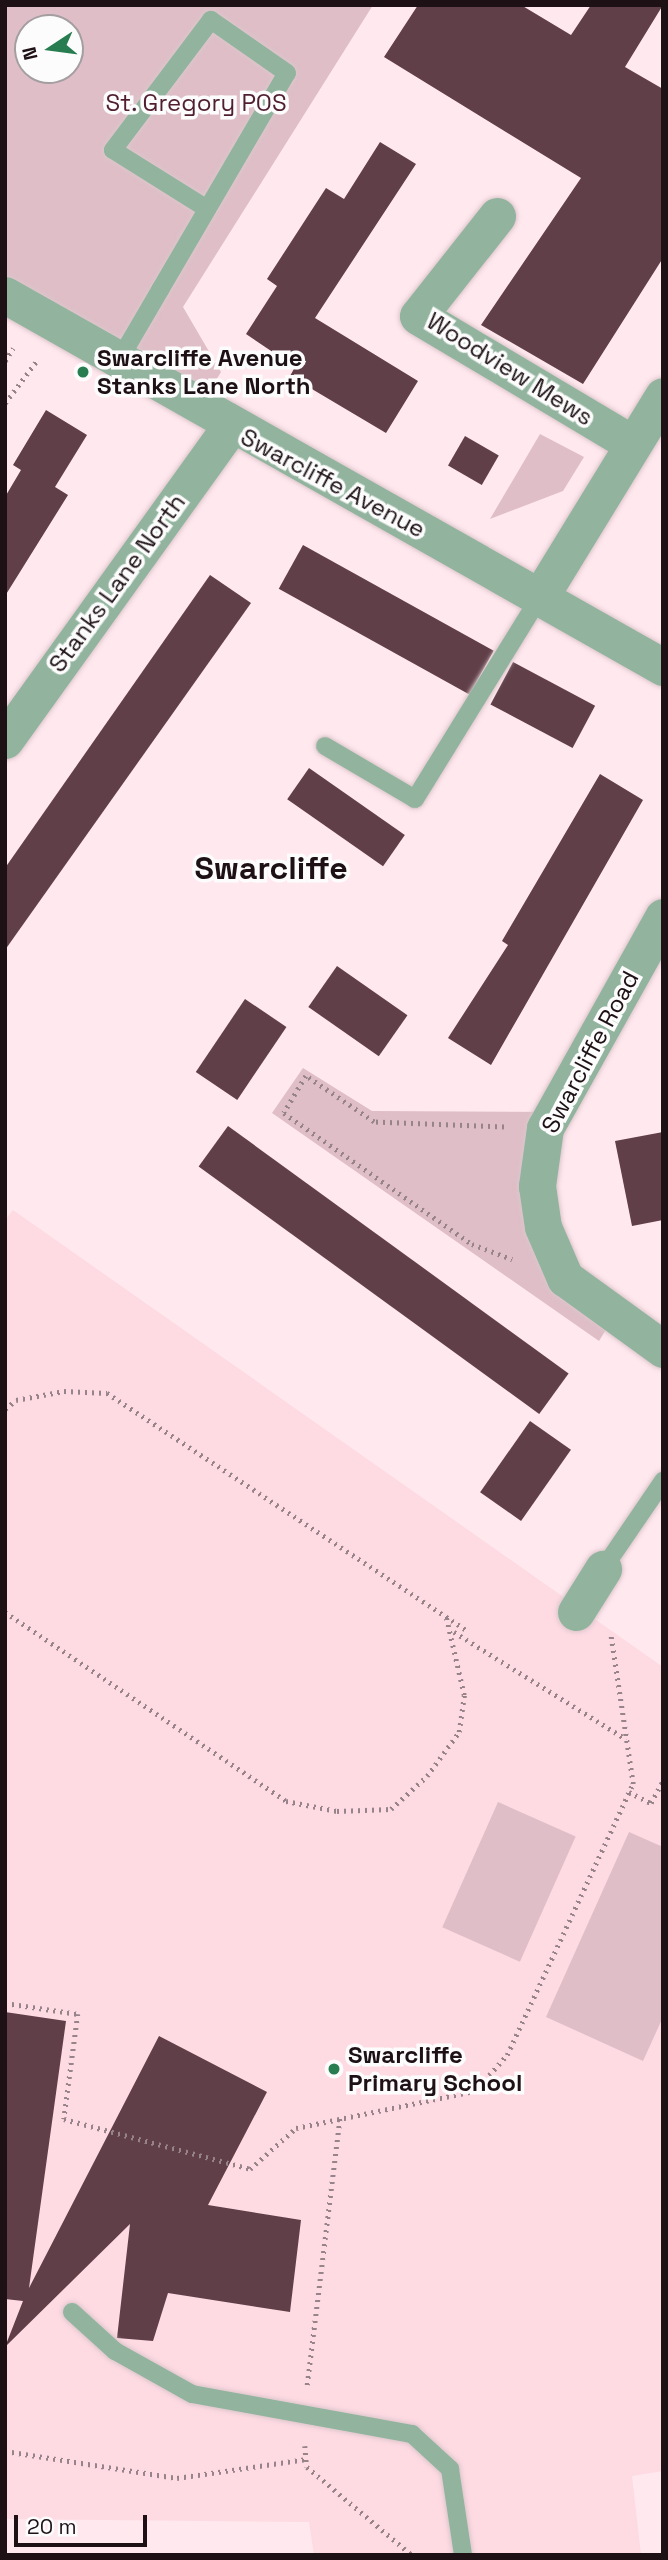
<!DOCTYPE html>
<style>
body{margin:0}
#map{position:relative;width:668px;height:2560px;overflow:hidden;background:#ffe8ee;font-family:"Space Grotesk",sans-serif}
div>[style]{position:absolute}
[style*='--x']{left:calc(var(--x)*1px);top:calc(var(--y)*1px);width:calc(var(--w)*1px);rotate:calc(var(--a)*1deg)}
.built>*{inset:0;background:#fedae3}
.green>*{inset:0;background:#dfbec7;transform-origin:0 0}
.building>*{inset:0;background:#603f49;transform-origin:0 0}
.path>*{height:4.5px;margin-top:-2.25px;transform-origin:0;background:repeating-linear-gradient(90deg,#96848a 0 2px,transparent 0 7px)}
.roads{filter:drop-shadow(0 0 2px #dbc6cb) drop-shadow(0 0 2px #dbc6cb)}
.lane>*{height:18px;margin:-9px;padding:0 9px;transform-origin:9px;border-radius:9px;background:#92b49e}
.street>*{height:37px;margin:-18.5px;padding:0 18.5px;transform-origin:18.5px;border-radius:18.5px;background:#92b49e}
.dots>*{width:19px;height:19px;translate:-50% -50%;box-sizing:border-box;border:4px solid #fcfcfc;border-radius:50%}
span{translate:-50% -50%;white-space:nowrap;text-align:center;line-height:1.15;-webkit-text-stroke:7px #fcfcfc;paint-order:stroke}
.park-label{font-size:24px;color:#501e30}
.poi-label{font-size:24px;color:#1d1115;font-weight:700}
.left{translate:0 -50%;text-align:left}
.street-label{font-size:24px;color:#1d1115}
.district-label{font-size:32px;color:#1d1115;font-weight:700}
.frame{position:absolute;inset:0;border:7px solid #1d1115;pointer-events:none}
.north{position:absolute;left:14px;top:14px;width:70px;height:70px;box-sizing:border-box;background:#fcfcfc;border:2px solid #a39ea0;border-radius:50%;rotate:257deg;font-size:19px;font-weight:700;line-height:28px;text-align:center;color:#1d1115}
.north::after{content:'';display:block;margin:auto;width:24px;height:32px;background:#287d50;clip-path:polygon(50% 0,100% 100%,50% 72%,0 100%)}
.scale{position:absolute;left:14px;top:2515px;width:133px;height:32px;box-sizing:border-box;border:4px solid #1d1115;border-top:0;padding-left:9px;font-size:21px;line-height:24px;white-space:nowrap;color:#1d1115;-webkit-text-stroke:5px #fcfcfc;paint-order:stroke}
</style>
<div id="map">
<div class="built">
<div style="clip-path:polygon(13px 1210px,663px 1667px,663px 2471px,632px 2476px,641px 2555px,314px 2555px,309px 2522px,5px 2519px,5px 1220px)"></div>
</div>
<div class="green">
<div style="clip-path:polygon(evenodd,5px 5px,373px 5px,183px 307px,221px 372px,198px 409px,5px 295px,5px 5px,28px 28px,70px 28px,70px 70px,28px 70px,28px 28px)"></div>
<div style="clip-path:polygon(540px 434px,584px 457px,563px 491px,490px 519px)"></div>
<div style="clip-path:polygon(303px 1068px,372px 1111px,554px 1112px,543px 1226px,615px 1315px,599px 1341px,272px 1113px)"></div>
<div style="left:498px;top:1802px;width:85px;height:137px;rotate:24deg"></div>
<div style="clip-path:polygon(629px 1832px,663px 1847px,663px 2017px,643px 2061px,546px 2017px)"></div>
</div>
<div class="building">
<div style="clip-path:polygon(418px 5px,521px 5px,571px 35px,591px 5px,663px 5px,625px 67px,663px 89px,663px 258px,583px 384px,481px 325px,581px 178px,384px 57px)"></div>
<div style="clip-path:polygon(380px 142px,416px 164px,315px 318px,418px 381px,386px 433px,290px 376px,295px 367px,246px 334px,277px 286px,267px 279px,326px 188px,344px 199px)"></div>
<div style="clip-path:polygon(46px 410px,87px 435px,55px 487px,68px 495px,5px 596px,5px 497px,21px 470px,13px 465px)"></div>
<div style="left:465px;top:436px;width:39px;height:34px;rotate:30deg"></div>
<div style="left:303px;top:545px;width:218px;height:50px;rotate:29deg"></div>
<div style="clip-path:polygon(210px 575px,251px 603px,5px 950px,5px 868px)"></div>
<div style="left:513px;top:662px;width:93px;height:48px;rotate:28deg"></div>
<div style="left:309px;top:768px;width:117px;height:38px;rotate:35deg"></div>
<div style="clip-path:polygon(600px 774px,643px 800px,491px 1065px,448px 1038px,508px 945px,502px 941px)"></div>
<div style="left:337px;top:966px;width:86px;height:50px;rotate:35deg"></div>
<div style="left:245px;top:999px;width:50px;height:88px;rotate:34deg"></div>
<div style="left:228px;top:1126px;width:421px;height:50px;rotate:36deg"></div>
<div style="clip-path:polygon(663px 1132px,663px 1220px,632px 1226px,615px 1141px)"></div>
<div style="left:530px;top:1421px;width:50px;height:87px;rotate:35deg"></div>
<div style="clip-path:polygon(5px 2012px,66px 2021px,29px 2288px,159px 2036px,267px 2092px,208px 2205px,301px 2220px,290px 2312px,168px 2293px,153px 2341px,117px 2338px,130px 2224px,5px 2347px,23px 2301px,5px 2299px)"></div>
</div>
<div class="path">
<div style="--x:5;--y:361;--w:15;--a:-58"></div>
<div style="--x:5;--y:403;--w:55;--a:-53.1"></div>
<div style="--x:504;--y:1127;--w:130;--a:-177.8"></div>
<div style="--x:374;--y:1122;--w:82;--a:-145.9"></div>
<div style="--x:306;--y:1076;--w:43;--a:120.7"></div>
<div style="--x:284;--y:1113;--w:229;--a:34.9"></div>
<div style="--x:472;--y:1244;--w:43;--a:20.6"></div>
<div style="--x:5;--y:1409;--w:14;--a:-39"></div>
<div style="--x:16;--y:1400;--w:49;--a:-10.6"></div>
<div style="--x:64;--y:1391;--w:43;--a:2.7"></div>
<div style="--x:107;--y:1393;--w:431;--a:33.4"></div>
<div style="--x:5;--y:1612;--w:339;--a:33.9"></div>
<div style="--x:286;--y:1801;--w:52;--a:11.1"></div>
<div style="--x:337;--y:1811;--w:54;--a:-2.1"></div>
<div style="--x:391;--y:1809;--w:49;--a:-42.5"></div>
<div style="--x:427;--y:1776;--w:54;--a:-54"></div>
<div style="--x:459;--y:1732;--w:37;--a:-82"></div>
<div style="--x:464;--y:1695;--w:80;--a:-103"></div>
<div style="--x:454;--y:1632;--w:203;--a:31.9"></div>
<div style="--x:629;--y:1792;--w:25;--a:27"></div>
<div style="--x:651;--y:1803;--w:26;--a:-62"></div>
<div style="--x:5;--y:2003;--w:74;--a:8.6"></div>
<div style="--x:78;--y:2014;--w:106;--a:97.6"></div>
<div style="--x:64;--y:2119;--w:193;--a:15"></div>
<div style="--x:250;--y:2169;--w:62;--a:-41.7"></div>
<div style="--x:296;--y:2128;--w:183;--a:-11.7"></div>
<div style="--x:475;--y:2091;--w:48;--a:-48.4"></div>
<div style="--x:507;--y:2055;--w:299;--a:-65.1"></div>
<div style="--x:633;--y:1784;--w:150;--a:-98.5"></div>
<div style="--x:307;--y:2385;--w:269;--a:-83"></div>
<div style="--x:305;--y:2446;--w:21;--a:85"></div>
<div style="--x:307;--y:2467;--w:137;--a:40"></div>
<div style="--x:5;--y:2451;--w:174;--a:8.9"></div>
<div style="--x:177;--y:2478;--w:131;--a:-8.3"></div>
</div>
<div class="roads">
<div class="lane">
<div style="--x:118;--y:362;--w:83;--a:-59.7"></div>
<div style="--x:160;--y:290;--w:251;--a:-59.7"></div>
<div style="--x:287;--y:73;--w:93;--a:-145.1"></div>
<div style="--x:211;--y:20;--w:163;--a:127"></div>
<div style="--x:113;--y:150;--w:111;--a:32.1"></div>
<div style="--x:325;--y:746;--w:104;--a:30.5"></div>
<div style="--x:415;--y:799;--w:240;--a:-58.3"></div>
<div style="--x:603;--y:1569;--w:107;--a:-55.7"></div>
<div style="--x:72;--y:2312;--w:58;--a:42.2"></div>
<div style="--x:115;--y:2351;--w:88;--a:29.2"></div>
<div style="--x:192;--y:2394;--w:224;--a:10.3"></div>
<div style="--x:412;--y:2434;--w:52;--a:42.6"></div>
<div style="--x:450;--y:2469;--w:87;--a:81.4"></div>
</div>
<div class="street">
<div style="--x:497;--y:216;--w:127;--a:128.3"></div>
<div style="--x:418;--y:316;--w:250;--a:30.8"></div>
<div style="--x:5;--y:295;--w:756;--a:29.48"></div>
<div style="--x:541;--y:595;--w:233;--a:-58.5"></div>
<div style="--x:5;--y:740;--w:385;--a:-54.3"></div>
<div style="--x:663;--y:917;--w:242;--a:119.2"></div>
<div style="--x:545;--y:1128;--w:59;--a:97.9"></div>
<div style="--x:537;--y:1186;--w:41;--a:81.7"></div>
<div style="--x:543;--y:1227;--w:56;--a:66.7"></div>
<div style="--x:565;--y:1278;--w:121;--a:35.9"></div>
<div style="--x:576;--y:1612;--w:51;--a:-57.9"></div>
</div>
</div>
<div class="dots">
<div style="left:83px;top:372px;background:#287d50"></div>
<div style="left:334px;top:2069px;background:#287d50"></div>
</div>
<div class="park-label">
<span style="left:196px;top:103px">St. Gregory POS</span>
</div>
<div class="poi-label">
<span class="left" style="left:97px;top:372px">Swarcliffe Avenue<br>Stanks Lane North</span>
<span class="left" style="left:348px;top:2069px">Swarcliffe<br>Primary School</span>
</div>
<div class="street-label">
<span style="left:510px;top:369px;rotate:32deg">Woodview Mews</span>
<span style="left:333px;top:483px;rotate:28deg">Swarcliffe Avenue</span>
<span style="left:117px;top:583px;rotate:-54deg">Stanks Lane North</span>
<span style="left:590px;top:1052px;rotate:-62deg">Swarcliffe Road</span>
</div>
<div class="district-label">
<span style="left:271px;top:868px">Swarcliffe</span>
</div>
<div class="frame"></div>
<div class="north">N</div>
<div class="scale">20 m</div>
</div>
